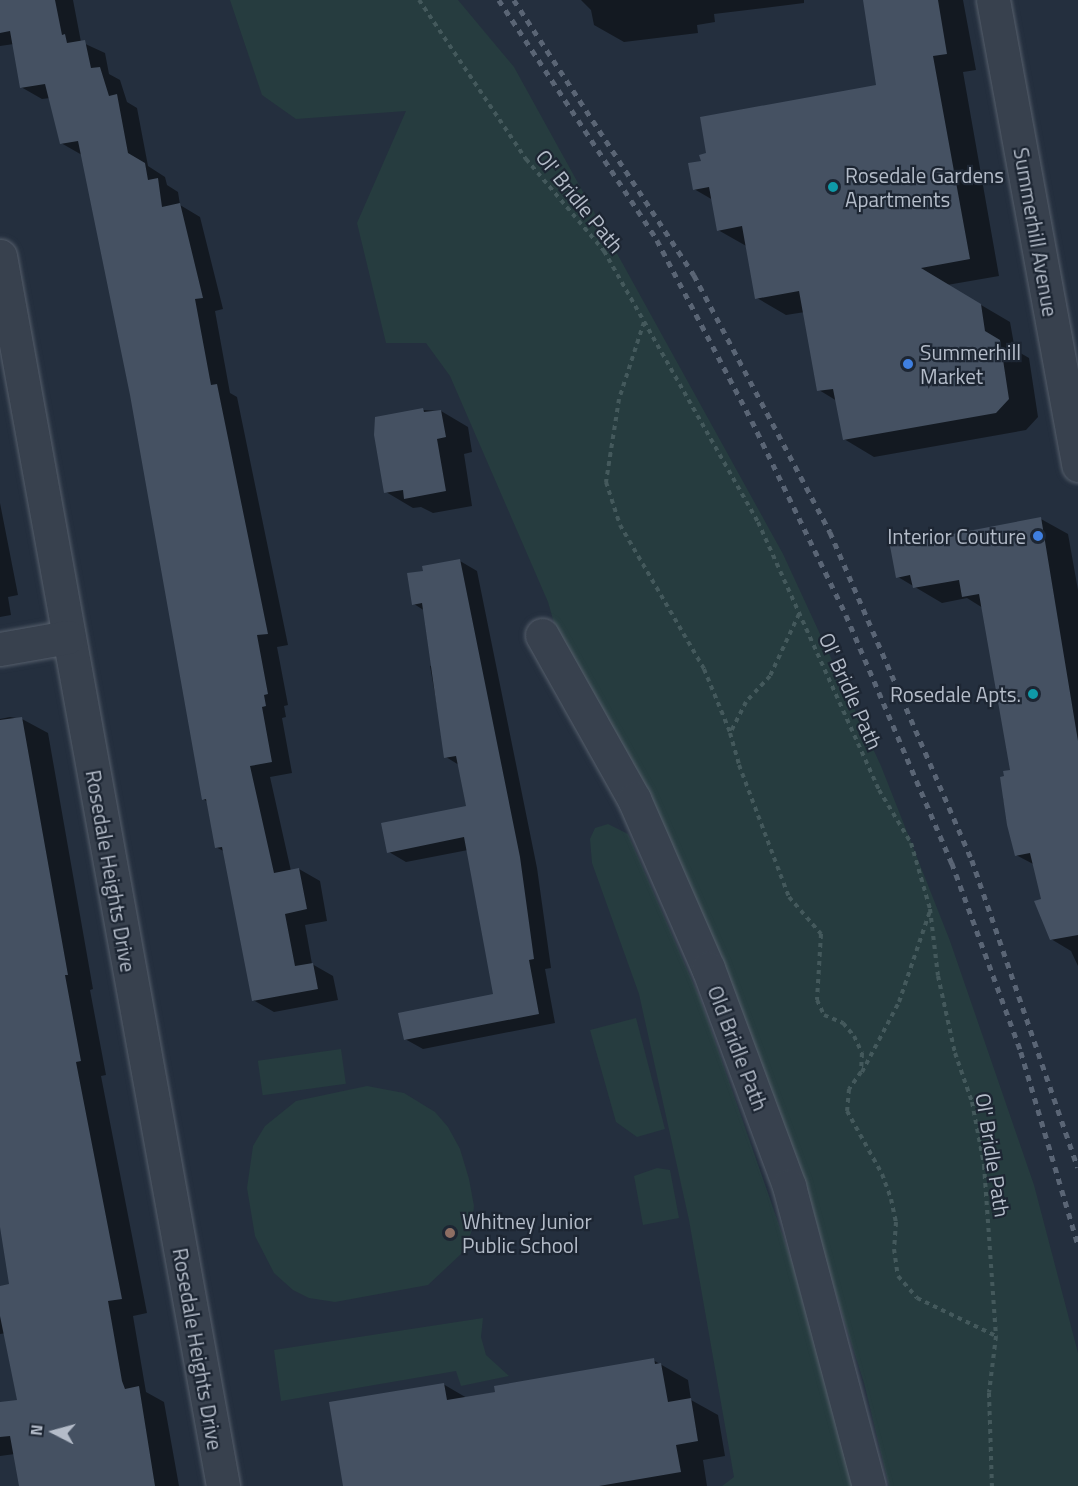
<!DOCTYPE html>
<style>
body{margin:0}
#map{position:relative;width:1078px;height:1486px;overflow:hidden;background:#242f3e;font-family:"Titillium Web",sans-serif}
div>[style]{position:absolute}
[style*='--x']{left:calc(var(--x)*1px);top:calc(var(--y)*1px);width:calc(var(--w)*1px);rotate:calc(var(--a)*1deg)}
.green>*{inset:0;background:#263c3f;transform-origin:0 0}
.shadow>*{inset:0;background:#0007}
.building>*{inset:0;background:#455162}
.path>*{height:4px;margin-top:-2px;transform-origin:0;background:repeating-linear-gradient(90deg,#44595c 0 4.5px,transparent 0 9px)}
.roads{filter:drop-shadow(0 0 2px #565f6c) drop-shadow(0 0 2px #565f6c)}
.street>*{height:33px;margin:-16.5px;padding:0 16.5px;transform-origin:16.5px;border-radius:16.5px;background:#38414e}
.rail>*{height:4.5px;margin-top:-2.25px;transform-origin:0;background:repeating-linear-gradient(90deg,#5a6575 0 6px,transparent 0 12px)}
.dots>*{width:16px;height:16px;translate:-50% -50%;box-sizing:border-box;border:3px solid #1d2633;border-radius:50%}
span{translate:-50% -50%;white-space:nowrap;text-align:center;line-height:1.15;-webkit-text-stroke:4.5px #1d2633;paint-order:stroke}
.poi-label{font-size:21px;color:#b4bcc9}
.left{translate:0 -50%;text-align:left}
.right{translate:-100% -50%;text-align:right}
.street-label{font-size:21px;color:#b4bcc9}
.north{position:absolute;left:24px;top:1402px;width:60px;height:60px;-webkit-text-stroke:4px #1d2633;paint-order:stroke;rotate:276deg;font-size:16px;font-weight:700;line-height:24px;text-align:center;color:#b4bcc9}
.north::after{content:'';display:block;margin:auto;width:21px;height:27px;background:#b4bcc9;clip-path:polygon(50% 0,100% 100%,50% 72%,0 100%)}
</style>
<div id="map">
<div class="green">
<div style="clip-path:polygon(230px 0,458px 0,514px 67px,783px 554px,881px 766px,950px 941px,1034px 1185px,1078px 1353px,1078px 1486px,889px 1486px,864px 1383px,809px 1209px,561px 647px,548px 602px,450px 376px,426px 343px,386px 343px,357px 223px,406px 111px,296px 119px,262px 95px)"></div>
<div style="clip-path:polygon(608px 824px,628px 834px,701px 1001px,793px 1265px,853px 1486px,722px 1486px,734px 1477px,689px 1220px,639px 994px,592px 863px,590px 839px,595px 828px)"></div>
<div style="clip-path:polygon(636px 1018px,665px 1129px,637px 1137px,616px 1122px,590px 1030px)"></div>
<div style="left:341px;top:1049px;width:35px;height:84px;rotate:82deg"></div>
<div style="clip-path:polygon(367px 1086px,404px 1093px,435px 1112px,448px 1127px,460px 1149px,469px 1179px,474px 1206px,471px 1233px,461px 1254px,428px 1285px,335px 1302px,309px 1298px,293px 1290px,274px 1273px,255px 1236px,247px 1188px,253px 1146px,265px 1126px,296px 1101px)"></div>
<div style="clip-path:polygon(657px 1168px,670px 1170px,679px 1218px,643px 1225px,634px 1176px)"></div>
<div style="clip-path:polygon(483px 1318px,481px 1337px,486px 1355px,509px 1376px,461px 1386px,456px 1371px,281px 1401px,274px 1350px)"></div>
</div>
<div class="shadow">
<div style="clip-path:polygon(0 0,73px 0,81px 42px,105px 53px,109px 74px,120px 80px,127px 102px,137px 108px,148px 166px,165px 177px,167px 185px,178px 192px,180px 205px,200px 217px,223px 309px,215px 311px,230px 393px,237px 397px,288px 645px,277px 647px,288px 705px,284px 706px,286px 717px,282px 718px,292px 773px,270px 777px,291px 871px,299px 869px,320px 881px,327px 921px,305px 925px,312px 964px,333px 976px,338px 1000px,274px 1012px,253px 1000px,225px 852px,216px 847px,208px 802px,203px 799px,132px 395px,82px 155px,61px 143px,50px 98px,42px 99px,21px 87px,14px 44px,0 46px)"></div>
<div style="clip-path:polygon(581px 0,804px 0,804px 3px,714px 14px,715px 22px,697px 25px,698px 33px,624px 42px,594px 25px,591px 10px)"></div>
<div style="clip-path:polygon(864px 0,963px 0,976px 70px,963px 72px,999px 276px,947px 285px,1010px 322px,1015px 350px,1029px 358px,1038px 417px,1026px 430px,874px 457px,844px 439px,837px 401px,819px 390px,805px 312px,786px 315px,757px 298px,748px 247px,718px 230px,713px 200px,694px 189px,703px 162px,878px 86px)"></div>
<div style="clip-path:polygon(423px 410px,441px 411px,468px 427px,472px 452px,464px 454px,472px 506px,433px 513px,421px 507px,413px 508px,386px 492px)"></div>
<div style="clip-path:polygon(0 503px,18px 595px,8px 597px,11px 615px,0 617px)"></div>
<div style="clip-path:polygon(1041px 519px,1068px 534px,1078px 590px,1078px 966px,1071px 951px,1051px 939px,1035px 865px,1016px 855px,1003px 797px,1012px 771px,983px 608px,967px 598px,942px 603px,898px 577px)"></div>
<div style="clip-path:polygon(460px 561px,477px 571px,537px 868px,551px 968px,545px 969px,555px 1023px,423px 1049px,405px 1039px,495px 995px,468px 850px,406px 862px,389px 852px,467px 807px,459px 765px,446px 757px,430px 666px,435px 665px,425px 611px,414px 604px,425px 572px)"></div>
<div style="clip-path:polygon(10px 717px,22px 719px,48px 733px,93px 989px,90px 990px,106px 1075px,101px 1076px,147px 1313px,133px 1316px,146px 1392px,164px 1402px,179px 1486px,20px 1486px,15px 1454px,0 1456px,0 1409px,18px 1401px,7px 1333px,0 1334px,0 1287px,11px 1285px,0 1222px,0 719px)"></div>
<div style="clip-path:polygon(653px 1360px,688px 1380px,691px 1400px,718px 1415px,725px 1456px,703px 1460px,707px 1486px,345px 1486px,443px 1384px,467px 1398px)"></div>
</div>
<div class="building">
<div style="clip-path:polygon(0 0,55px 0,62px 35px,65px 34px,67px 43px,85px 40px,91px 68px,100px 67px,109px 96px,117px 94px,128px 153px,145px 163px,148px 180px,158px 178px,162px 207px,180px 203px,203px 298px,195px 299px,211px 385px,217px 384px,268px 634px,257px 635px,268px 694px,264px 695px,266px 706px,262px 707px,272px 762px,250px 766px,274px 873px,299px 868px,307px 909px,285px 914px,295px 966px,313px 963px,318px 989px,252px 1001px,222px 847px,215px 848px,206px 799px,202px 800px,130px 395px,78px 141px,60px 144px,45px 84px,20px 88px,10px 31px,0 33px)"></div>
<div style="clip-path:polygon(863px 0,938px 0,947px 54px,933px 56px,970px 259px,921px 268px,981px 304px,985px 331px,1000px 340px,1009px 399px,996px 413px,843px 440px,833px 389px,817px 391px,799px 291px,755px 299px,742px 226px,717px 231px,709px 187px,693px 190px,688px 163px,701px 161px,699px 155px,706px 153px,700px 117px,876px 85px)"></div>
<div style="clip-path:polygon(423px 408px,424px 412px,441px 410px,446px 437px,437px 439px,446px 491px,404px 499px,403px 490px,384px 493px,374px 435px,375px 417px)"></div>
<div style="clip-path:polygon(1041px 517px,1078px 741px,1078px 935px,1050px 940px,1034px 901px,1041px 899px,1030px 853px,1015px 856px,1007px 825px,1000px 777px,1004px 776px,1003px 771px,1010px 770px,979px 594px,962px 597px,959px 580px,913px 588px,910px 575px,896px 578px,890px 546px)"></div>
<div style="clip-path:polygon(460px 559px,520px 857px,534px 959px,529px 960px,539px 1014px,404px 1040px,398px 1013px,493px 994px,464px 837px,387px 853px,381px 823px,466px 806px,456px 756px,444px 758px,422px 603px,412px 605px,407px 573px,423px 571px,422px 566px)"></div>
<div style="clip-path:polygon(22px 717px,68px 975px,65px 975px,81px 1061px,76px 1062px,122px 1299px,108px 1301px,122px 1381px,125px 1389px,139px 1386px,155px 1486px,19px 1486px,10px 1436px,0 1437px,0 1402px,17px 1400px,0 1316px,0 1286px,9px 1284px,0 1227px,0 720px)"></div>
<div style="clip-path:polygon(654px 1358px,655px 1364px,661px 1363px,668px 1402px,691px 1398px,698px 1441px,676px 1445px,681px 1472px,599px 1486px,343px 1486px,329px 1402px,444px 1383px,447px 1400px,495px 1392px,494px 1386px)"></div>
</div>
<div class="path">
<div style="--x:419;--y:0;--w:192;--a:56.1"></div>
<div style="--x:526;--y:159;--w:121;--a:49.7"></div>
<div style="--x:604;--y:251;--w:312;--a:60.4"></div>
<div style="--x:758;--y:522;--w:294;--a:65.7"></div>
<div style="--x:879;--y:790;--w:62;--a:58.9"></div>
<div style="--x:911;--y:843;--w:69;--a:73.9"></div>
<div style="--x:930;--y:909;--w:67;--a:83.2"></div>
<div style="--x:938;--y:976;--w:79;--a:77.6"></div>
<div style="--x:955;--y:1053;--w:52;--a:70.9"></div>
<div style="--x:972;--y:1102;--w:64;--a:79.2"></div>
<div style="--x:984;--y:1165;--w:171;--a:86"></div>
<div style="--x:996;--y:1336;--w:57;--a:97"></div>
<div style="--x:989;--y:1393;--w:93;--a:88.2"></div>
<div style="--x:644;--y:322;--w:81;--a:108"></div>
<div style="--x:619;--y:399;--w:84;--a:98.9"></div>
<div style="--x:606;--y:482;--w:45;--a:72"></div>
<div style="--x:620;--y:525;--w:167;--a:59.7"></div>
<div style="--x:704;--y:669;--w:68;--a:67.6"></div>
<div style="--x:799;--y:614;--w:68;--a:115.1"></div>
<div style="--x:770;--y:676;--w:35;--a:133"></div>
<div style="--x:746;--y:702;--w:35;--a:117"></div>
<div style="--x:730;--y:733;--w:33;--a:74"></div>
<div style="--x:739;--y:765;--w:141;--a:69.3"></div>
<div style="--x:789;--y:897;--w:49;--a:49.1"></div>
<div style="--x:821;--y:934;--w:66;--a:93.5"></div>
<div style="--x:817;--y:1000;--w:17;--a:65"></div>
<div style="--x:824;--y:1015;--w:21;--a:23"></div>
<div style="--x:843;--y:1023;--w:17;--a:50"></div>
<div style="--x:854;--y:1036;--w:19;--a:65"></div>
<div style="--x:862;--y:1053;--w:19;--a:93"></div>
<div style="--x:861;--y:1072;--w:21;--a:125"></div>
<div style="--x:849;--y:1089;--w:22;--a:95"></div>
<div style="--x:847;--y:1111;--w:72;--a:60.9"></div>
<div style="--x:882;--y:1174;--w:27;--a:70"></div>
<div style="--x:891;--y:1199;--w:24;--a:78"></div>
<div style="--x:896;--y:1222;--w:27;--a:94"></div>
<div style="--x:894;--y:1249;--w:27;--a:82"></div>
<div style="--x:898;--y:1276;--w:29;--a:49"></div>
<div style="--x:917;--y:1298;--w:88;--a:25.7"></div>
<div style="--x:862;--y:1072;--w:79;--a:-62.1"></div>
<div style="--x:899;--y:1002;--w:96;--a:-71.2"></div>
</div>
<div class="roads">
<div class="street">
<div style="--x:993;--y:0;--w:473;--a:79.6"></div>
<div style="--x:0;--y:256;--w:1250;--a:79.72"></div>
<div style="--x:542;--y:635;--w:188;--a:60.7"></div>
<div style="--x:634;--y:799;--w:184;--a:66.4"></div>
<div style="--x:708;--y:968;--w:233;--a:69.6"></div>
<div style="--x:789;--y:1186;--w:310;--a:75.1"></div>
<div style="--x:0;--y:649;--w:69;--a:-10"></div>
</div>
</div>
<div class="rail">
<div style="--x:499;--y:0;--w:287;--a:56.6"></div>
<div style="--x:657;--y:240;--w:204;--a:62.3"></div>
<div style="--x:752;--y:421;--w:216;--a:64.1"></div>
<div style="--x:846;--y:615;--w:270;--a:66.9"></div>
<div style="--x:952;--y:863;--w:201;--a:69.9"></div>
<div style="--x:1021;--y:1052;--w:201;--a:73.5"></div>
<div style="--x:514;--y:0;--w:329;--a:56.8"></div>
<div style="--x:694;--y:275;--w:291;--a:62.1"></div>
<div style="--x:830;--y:532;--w:357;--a:66.6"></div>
<div style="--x:972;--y:860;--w:325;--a:71"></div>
</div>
<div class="dots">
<div style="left:833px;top:187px;background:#0f9aa8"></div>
<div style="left:908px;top:364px;background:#3f7fe0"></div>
<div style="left:1038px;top:536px;background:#3f7fe0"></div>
<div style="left:1033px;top:694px;background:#0f9aa8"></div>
<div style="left:450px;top:1233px;background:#8d6e63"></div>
</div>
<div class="poi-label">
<span class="left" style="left:845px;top:187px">Rosedale Gardens<br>Apartments</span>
<span class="left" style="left:920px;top:364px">Summerhill<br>Market</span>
<span class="right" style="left:1026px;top:536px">Interior Couture</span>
<span class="right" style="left:1021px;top:694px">Rosedale Apts.</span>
<span class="left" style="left:462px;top:1233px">Whitney Junior<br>Public School</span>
</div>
<div class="street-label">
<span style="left:580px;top:201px;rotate:51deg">Ol' Bridle Path</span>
<span style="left:1036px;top:232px;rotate:80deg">Summerhill Avenue</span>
<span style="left:851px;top:691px;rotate:66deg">Ol' Bridle Path</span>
<span style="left:111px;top:871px;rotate:80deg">Rosedale Heights Drive</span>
<span style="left:738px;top:1048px;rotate:69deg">Old Bridle Path</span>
<span style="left:993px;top:1155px;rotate:81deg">Ol' Bridle Path</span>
<span style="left:198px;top:1349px;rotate:80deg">Rosedale Heights Drive</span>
</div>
<div class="north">N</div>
</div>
